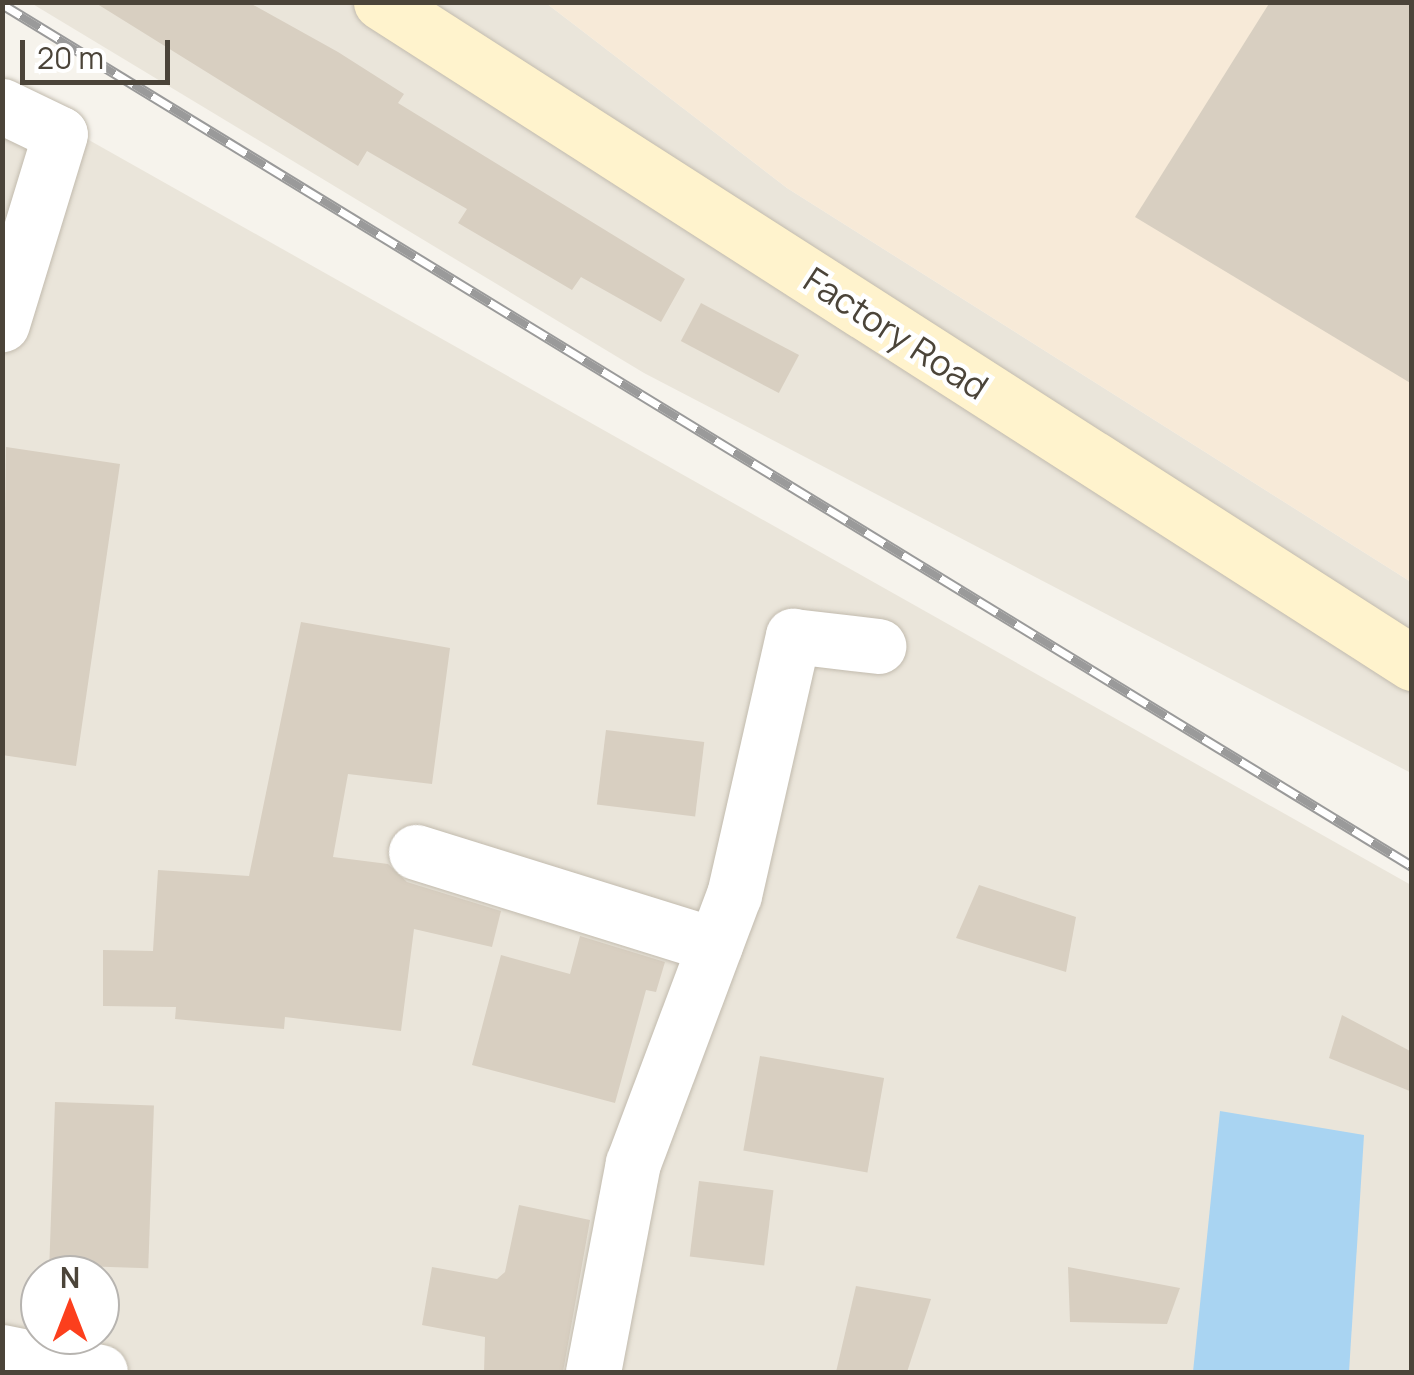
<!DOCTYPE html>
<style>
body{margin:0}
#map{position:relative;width:1414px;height:1375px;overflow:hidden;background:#f6f3ec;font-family:Manrope,sans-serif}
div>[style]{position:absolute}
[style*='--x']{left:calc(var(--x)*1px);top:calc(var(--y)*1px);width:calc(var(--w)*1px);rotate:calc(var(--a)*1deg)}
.residential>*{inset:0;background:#eae5da}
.commercial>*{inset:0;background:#f7ead8}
.water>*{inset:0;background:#a9d4f2}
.building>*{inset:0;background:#d8cfc1;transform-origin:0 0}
.roads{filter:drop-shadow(0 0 2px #c2bbae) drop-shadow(0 0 2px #c2bbae)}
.minor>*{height:55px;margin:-27.5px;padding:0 27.5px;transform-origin:27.5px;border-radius:27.5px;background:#fff}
.secondary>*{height:55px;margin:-27.5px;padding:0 27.5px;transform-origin:27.5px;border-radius:27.5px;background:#fff3cd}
.rail>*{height:11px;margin-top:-5.5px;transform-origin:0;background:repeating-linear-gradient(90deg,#fff 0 22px,#9a9a9a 0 44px);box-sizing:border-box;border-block:2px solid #9a9a9a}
span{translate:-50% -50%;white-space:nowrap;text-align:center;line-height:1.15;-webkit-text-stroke:9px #fff;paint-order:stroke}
.street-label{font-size:35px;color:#4b4439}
.frame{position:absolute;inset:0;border:5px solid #4b4439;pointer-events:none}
.north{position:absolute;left:20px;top:1255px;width:100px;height:100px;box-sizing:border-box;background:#fff;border:2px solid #b7b4b0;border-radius:50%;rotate:0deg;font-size:28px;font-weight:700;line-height:40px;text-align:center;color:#4b4439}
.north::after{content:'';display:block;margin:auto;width:35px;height:45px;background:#fc3f1d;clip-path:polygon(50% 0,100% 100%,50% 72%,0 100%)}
.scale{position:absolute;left:20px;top:40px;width:150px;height:45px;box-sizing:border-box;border:5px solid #4b4439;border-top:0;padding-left:12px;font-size:30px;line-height:35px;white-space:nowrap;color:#4b4439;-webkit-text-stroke:8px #fff;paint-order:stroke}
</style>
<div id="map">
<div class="residential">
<div style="clip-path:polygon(31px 3px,546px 3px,787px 188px,1411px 582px,1411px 773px,644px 373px)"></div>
<div style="clip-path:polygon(evenodd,2px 91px,1411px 885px,1411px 1372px,3px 1372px,2px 91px,40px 1275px,100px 1275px,100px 1335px,40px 1335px,40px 1275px)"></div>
</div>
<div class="commercial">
<div style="clip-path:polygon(546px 3px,1411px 3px,1411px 582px,787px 188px)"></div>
</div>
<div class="water">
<div style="clip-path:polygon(1220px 1111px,1364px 1135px,1349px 1372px,1193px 1372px)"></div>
</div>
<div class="building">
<div style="clip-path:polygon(94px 2px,248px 2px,338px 52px,404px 94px,398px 103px,685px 279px,661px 322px,581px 277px,572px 290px,458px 223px,467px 209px,367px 151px,358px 166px)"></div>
<div style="clip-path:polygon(1270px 2px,1412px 2px,1412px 384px,1135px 217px)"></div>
<div style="left:701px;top:303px;width:111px;height:43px;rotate:28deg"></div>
<div style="clip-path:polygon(6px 447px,120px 464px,76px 766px,2px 755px)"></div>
<div style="clip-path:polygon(301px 622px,450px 648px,432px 784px,348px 774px,333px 857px,388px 864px,407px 882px,501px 911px,492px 947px,414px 929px,401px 1031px,285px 1017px,284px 1029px,175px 1019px,176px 1007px,103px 1006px,103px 950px,153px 951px,158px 870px,249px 876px)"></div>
<div style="left:606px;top:730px;width:99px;height:75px;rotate:7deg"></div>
<div style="clip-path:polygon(979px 885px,1076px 917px,1066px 972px,956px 938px)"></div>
<div style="clip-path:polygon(580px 936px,665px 962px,656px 992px,646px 990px,615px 1103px,472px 1065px,501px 955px,570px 974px)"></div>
<div style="clip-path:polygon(1342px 1015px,1412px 1052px,1412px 1092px,1329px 1058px)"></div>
<div style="left:760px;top:1056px;width:126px;height:96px;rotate:10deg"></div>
<div style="left:55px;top:1102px;width:99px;height:163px;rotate:2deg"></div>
<div style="left:699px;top:1181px;width:75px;height:76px;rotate:7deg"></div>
<div style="clip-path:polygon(519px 1205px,590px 1220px,563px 1372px,484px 1372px,485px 1337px,422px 1325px,432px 1267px,497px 1279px,505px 1272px)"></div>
<div style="clip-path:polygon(1068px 1267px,1180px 1288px,1167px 1324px,1070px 1322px)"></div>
<div style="clip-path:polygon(856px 1286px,931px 1299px,907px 1372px,836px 1372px)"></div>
</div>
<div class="roads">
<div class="minor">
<div style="--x:2;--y:106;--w:64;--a:25.8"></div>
<div style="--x:60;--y:134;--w:199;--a:107"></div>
<div style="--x:416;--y:852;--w:313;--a:17.3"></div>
<div style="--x:2;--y:1352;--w:100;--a:11.5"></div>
<div style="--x:593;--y:1372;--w:213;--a:-79.2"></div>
<div style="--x:633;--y:1163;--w:286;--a:-69.4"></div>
<div style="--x:734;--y:895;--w:266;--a:-77.2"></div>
<div style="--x:793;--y:636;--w:86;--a:6.7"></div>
</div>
<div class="secondary">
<div style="--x:381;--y:2;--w:1225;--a:32.66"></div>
</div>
</div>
<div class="rail">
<div style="--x:2;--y:4;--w:1653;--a:31.44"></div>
</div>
<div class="street-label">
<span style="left:896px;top:333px;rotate:33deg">Factory Road</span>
</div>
<div class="frame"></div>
<div class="north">N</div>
<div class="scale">20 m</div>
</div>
